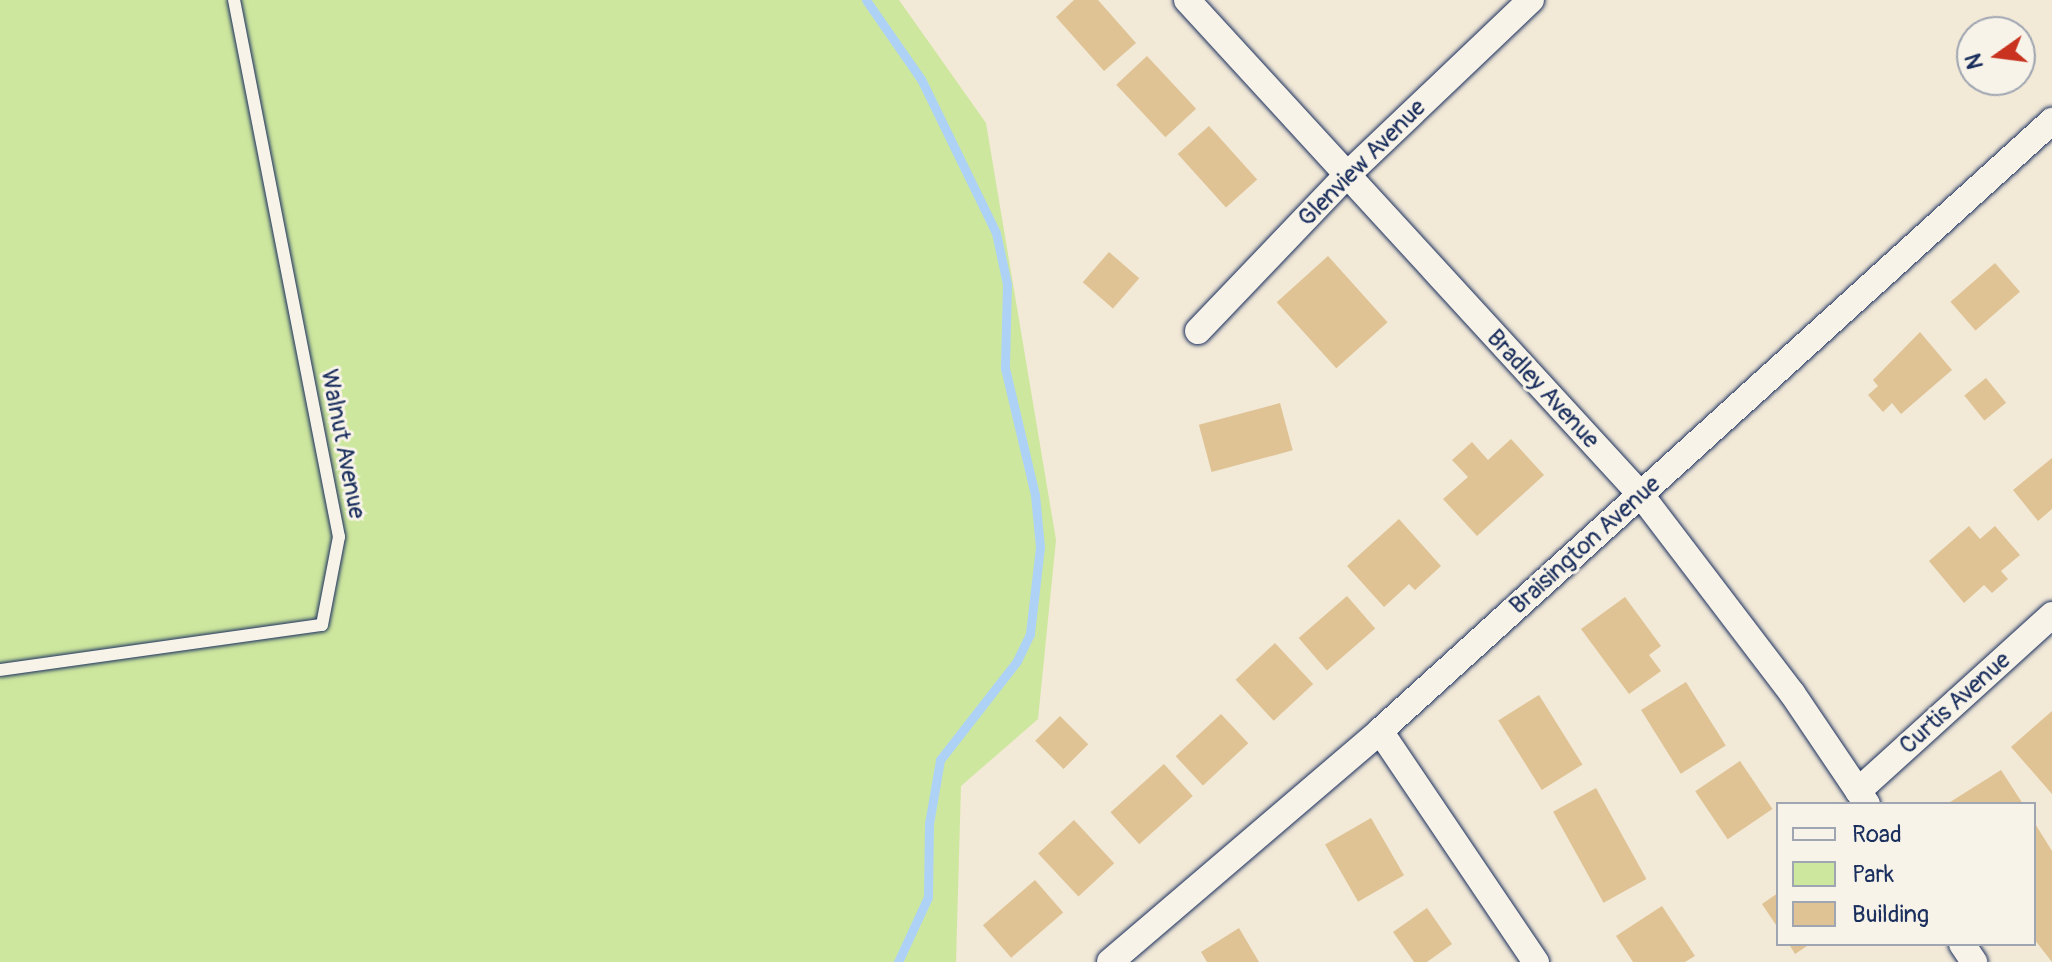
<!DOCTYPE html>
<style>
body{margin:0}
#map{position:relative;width:2052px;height:962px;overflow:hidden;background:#f2e9d7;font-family:Pangolin,sans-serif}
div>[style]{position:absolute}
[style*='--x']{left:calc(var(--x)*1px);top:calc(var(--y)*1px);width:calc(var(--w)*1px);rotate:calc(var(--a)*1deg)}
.green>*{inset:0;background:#cee79e}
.stream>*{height:9px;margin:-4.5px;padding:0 4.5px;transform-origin:4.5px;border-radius:4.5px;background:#aed2f6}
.building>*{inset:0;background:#dfc394;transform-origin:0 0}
.roads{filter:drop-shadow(0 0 2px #1b2f5e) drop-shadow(0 0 2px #1b2f5e)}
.lane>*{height:12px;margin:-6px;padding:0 6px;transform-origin:6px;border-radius:6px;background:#f7f3e8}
.street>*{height:26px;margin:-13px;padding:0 13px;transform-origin:13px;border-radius:13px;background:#f7f3e8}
span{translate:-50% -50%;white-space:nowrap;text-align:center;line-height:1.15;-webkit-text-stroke:6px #f7f3e8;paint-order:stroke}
.street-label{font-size:24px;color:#1b2f5e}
.legend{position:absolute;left:1776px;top:802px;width:260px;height:144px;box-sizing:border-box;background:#f7f3e8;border:2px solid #9fa5b1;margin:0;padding:10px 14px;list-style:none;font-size:24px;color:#1b2f5e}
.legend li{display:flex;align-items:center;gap:16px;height:40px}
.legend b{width:40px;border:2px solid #9fa5b1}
.north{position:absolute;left:1956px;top:16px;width:80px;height:80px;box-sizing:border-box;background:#f7f3e8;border:2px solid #9fa5b1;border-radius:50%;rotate:256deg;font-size:22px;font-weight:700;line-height:32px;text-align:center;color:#1b2f5e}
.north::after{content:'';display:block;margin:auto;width:28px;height:36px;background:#c8321e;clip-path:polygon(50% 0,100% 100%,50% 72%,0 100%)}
</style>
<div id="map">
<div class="green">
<div style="clip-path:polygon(0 0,899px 0,986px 123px,1056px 540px,1038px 719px,961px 786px,956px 962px,0 962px)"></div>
</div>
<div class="stream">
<div style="--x:866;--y:0;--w:96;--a:55.2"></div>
<div style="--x:921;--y:79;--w:171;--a:64"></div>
<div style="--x:996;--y:233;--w:52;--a:77.8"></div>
<div style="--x:1007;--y:284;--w:84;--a:91.4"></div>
<div style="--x:1005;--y:368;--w:130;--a:76.7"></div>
<div style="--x:1035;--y:495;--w:52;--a:84.5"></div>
<div style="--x:1040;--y:547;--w:88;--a:96.6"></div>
<div style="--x:1030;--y:634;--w:30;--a:116"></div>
<div style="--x:1017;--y:661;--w:125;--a:127.9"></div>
<div style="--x:940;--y:760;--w:65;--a:99.8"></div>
<div style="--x:929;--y:824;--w:73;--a:90.8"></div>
<div style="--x:928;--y:897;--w:72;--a:114.8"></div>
</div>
<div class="building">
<div style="clip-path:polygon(1074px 0,1098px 0,1136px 43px,1104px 71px,1056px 17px)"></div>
<div style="left:1147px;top:56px;width:72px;height:42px;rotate:47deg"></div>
<div style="left:1209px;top:126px;width:72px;height:42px;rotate:48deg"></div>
<div style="left:1109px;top:252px;width:40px;height:40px;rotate:41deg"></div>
<div style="left:1328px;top:256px;width:89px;height:69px;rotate:48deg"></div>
<div style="left:1995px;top:263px;width:38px;height:59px;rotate:49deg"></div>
<div style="clip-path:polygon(1920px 332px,1952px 370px,1901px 414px,1892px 403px,1883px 412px,1868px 395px,1878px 386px,1873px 380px)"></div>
<div style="left:1986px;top:378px;width:32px;height:28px;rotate:51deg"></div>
<div style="left:1280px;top:403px;width:49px;height:84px;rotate:75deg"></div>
<div style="clip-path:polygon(1511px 439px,1544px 475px,1477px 536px,1443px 499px,1468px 477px,1452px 460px,1472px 442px,1488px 460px)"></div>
<div style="clip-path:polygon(2052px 458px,2052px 509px,2038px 521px,2013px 490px)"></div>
<div style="clip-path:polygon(1399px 519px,1441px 566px,1415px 590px,1409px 584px,1384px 607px,1347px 566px)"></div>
<div style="clip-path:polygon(1969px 526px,1980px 539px,1995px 526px,2020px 555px,2001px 571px,2008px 579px,1992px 593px,1984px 585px,1964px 603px,1929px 561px)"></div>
<div style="left:1347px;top:596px;width:43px;height:64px;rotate:49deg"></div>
<div style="clip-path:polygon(1625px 597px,1661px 646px,1649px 655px,1661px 671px,1629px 694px,1581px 629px)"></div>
<div style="left:1275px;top:643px;width:56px;height:54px;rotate:47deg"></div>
<div style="left:1686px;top:682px;width:75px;height:53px;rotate:58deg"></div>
<div style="left:1539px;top:695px;width:82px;height:48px;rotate:58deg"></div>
<div style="clip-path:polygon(2052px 711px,2052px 794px,2011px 747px)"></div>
<div style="left:1221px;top:714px;width:40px;height:62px;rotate:47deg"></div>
<div style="left:1060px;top:716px;width:40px;height:35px;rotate:45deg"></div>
<div style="left:1740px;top:761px;width:58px;height:54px;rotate:56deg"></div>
<div style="left:1164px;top:764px;width:43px;height:72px;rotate:48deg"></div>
<div style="clip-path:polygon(2001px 770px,2023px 804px,1947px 804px)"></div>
<div style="left:1596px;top:788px;width:104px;height:49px;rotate:61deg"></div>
<div style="left:1371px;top:818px;width:66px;height:53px;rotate:60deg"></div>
<div style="left:1074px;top:820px;width:59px;height:49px;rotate:47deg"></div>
<div style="clip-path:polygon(2034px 822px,2052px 851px,2052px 962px,2034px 939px)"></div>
<div style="left:1035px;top:880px;width:43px;height:69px;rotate:49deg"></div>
<div style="clip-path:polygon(1778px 893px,1778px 928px,1762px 904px)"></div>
<div style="clip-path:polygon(1662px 906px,1695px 956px,1685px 962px,1633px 962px,1616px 936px)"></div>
<div style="clip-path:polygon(1427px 908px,1452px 944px,1427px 962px,1414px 962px,1393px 932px)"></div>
<div style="clip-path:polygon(1239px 928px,1259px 962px,1207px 962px,1201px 952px)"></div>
<div style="clip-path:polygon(1789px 944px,1810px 944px,1795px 954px)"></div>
</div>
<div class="roads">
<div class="lane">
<div style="--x:0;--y:670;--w:325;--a:-8"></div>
<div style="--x:322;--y:625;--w:90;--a:-79.1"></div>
<div style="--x:339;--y:537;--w:547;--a:-101.06"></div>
</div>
<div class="street">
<div style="--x:1187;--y:0;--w:672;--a:47.47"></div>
<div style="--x:1641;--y:495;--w:249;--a:52.7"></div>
<div style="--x:1792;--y:693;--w:134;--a:56"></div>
<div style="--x:1198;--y:331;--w:216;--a:-46.3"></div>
<div style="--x:1347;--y:175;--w:254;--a:-43.6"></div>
<div style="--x:1380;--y:731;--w:279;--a:56"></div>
<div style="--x:1858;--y:791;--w:262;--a:-42.2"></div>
<div style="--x:1962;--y:944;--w:22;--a:56"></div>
<div style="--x:1110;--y:962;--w:355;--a:-40.5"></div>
<div style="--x:1380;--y:731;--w:908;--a:-42.23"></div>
</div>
</div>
<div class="street-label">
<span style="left:1362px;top:163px;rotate:-45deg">Glenview Avenue</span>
<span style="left:1543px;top:389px;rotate:47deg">Bradley Avenue</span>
<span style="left:343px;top:444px;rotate:79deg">Walnut Avenue</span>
<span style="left:1585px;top:545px;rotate:-42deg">Braisington Avenue</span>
<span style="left:1955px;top:703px;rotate:-42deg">Curtis Avenue</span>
</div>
<ul class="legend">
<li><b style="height:10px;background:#f7f3e8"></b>Road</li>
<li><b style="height:22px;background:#cee79e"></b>Park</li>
<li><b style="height:22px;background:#dfc394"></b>Building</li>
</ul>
<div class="north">N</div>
</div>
